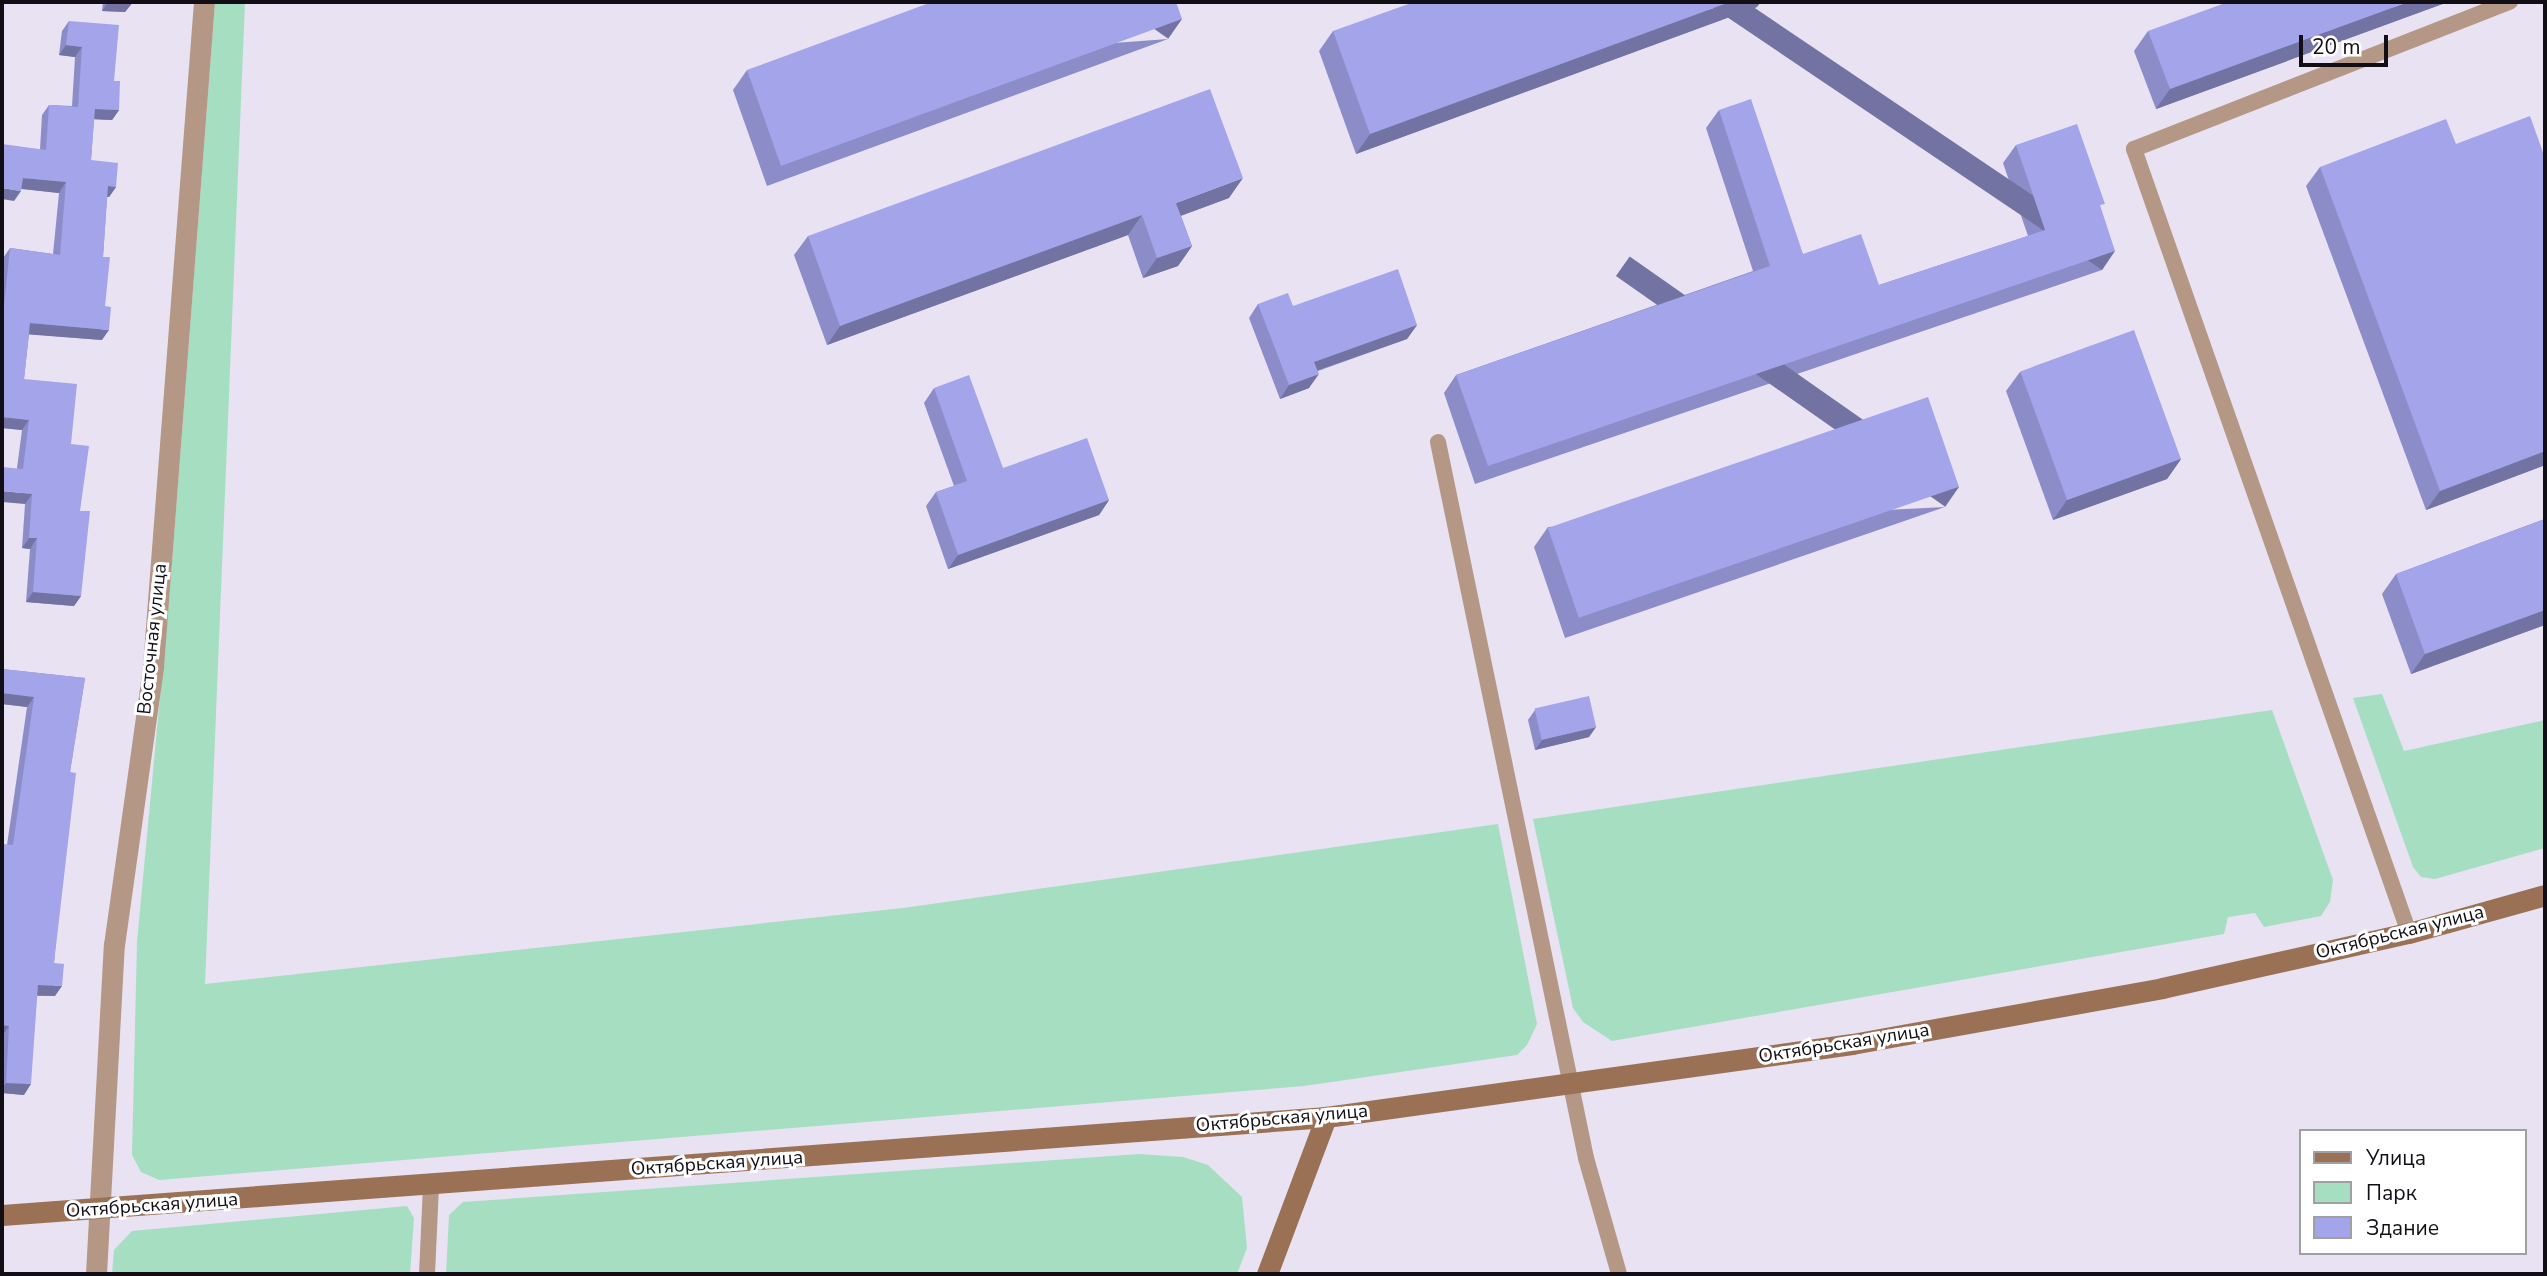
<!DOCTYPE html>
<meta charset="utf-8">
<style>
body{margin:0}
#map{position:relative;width:2547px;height:1276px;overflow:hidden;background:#e8e2f3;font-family:"Nunito Sans",sans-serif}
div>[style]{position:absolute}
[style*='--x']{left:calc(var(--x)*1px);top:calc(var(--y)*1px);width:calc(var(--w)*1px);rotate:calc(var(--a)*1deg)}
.green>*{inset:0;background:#a6dec2}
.lane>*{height:16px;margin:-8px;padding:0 8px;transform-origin:8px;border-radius:8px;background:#b59785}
.street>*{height:21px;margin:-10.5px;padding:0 10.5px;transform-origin:10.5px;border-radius:10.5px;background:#b59785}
.secondary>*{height:21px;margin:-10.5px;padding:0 10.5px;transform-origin:10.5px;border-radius:10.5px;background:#9b7156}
.wall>*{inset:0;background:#8c8dc8}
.shaded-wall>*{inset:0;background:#7273a3;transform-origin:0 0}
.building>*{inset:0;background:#a3a4e9;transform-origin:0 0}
span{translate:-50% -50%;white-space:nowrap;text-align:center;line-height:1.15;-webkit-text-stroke:6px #fff;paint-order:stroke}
.street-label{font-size:19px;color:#110f15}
.frame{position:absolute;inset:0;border:4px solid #110f15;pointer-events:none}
.legend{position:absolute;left:2299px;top:1129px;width:228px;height:126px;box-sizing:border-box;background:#fff;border:2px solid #a09fa1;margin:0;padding:9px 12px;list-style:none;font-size:21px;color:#110f15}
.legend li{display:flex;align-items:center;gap:14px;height:35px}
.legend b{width:35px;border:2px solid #a09fa1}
.scale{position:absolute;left:2299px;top:35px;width:89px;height:32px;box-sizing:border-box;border:4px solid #110f15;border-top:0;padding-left:9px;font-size:21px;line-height:24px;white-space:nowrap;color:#110f15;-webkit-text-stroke:5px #fff;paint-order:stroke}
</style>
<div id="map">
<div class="green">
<div style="clip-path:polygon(215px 2px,245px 2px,205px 984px,903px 908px,1498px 824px,1537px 1024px,1527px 1045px,1517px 1055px,1304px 1086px,159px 1180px,141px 1172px,132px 1155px,137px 942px,169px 601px)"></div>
<div style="clip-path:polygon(2382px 694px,2404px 751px,2545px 720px,2545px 848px,2435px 879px,2421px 877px,2413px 867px,2353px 698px)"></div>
<div style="clip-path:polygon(2272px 710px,2333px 880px,2330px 902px,2321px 916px,2264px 927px,2255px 913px,2228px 917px,2224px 934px,1612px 1041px,1583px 1022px,1573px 1008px,1533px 819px)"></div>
<div style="clip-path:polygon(1139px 1154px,1183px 1157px,1208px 1165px,1242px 1197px,1247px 1248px,1237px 1274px,446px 1274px,449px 1215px,463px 1202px)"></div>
<div style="clip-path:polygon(407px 1206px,414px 1218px,410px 1274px,112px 1274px,114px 1250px,132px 1231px)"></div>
</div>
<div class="lane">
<div style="--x:1438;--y:442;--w:731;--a:78.32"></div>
<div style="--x:1586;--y:1158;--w:121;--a:74.1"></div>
<div style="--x:2409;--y:933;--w:831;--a:-109.33"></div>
<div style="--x:2134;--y:149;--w:404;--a:-21.4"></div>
<div style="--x:427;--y:1274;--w:88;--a:-87.4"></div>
</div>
<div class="street">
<div style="--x:96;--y:1274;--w:329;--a:-86.9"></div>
<div style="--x:114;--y:945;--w:282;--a:-82"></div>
<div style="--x:153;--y:666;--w:666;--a:-85.61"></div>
</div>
<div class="secondary">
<div style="--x:2;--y:1215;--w:1328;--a:-4.23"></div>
<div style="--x:1326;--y:1117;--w:531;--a:-7.9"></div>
<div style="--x:1852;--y:1044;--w:315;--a:-10.2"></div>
<div style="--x:2162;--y:988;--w:253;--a:-12.6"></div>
<div style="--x:2409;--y:933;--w:141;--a:-15.6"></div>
<div style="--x:1267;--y:1274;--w:168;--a:-69.4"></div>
</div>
<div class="wall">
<div style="clip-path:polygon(103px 2px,133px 2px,125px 12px,102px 11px)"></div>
<div style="clip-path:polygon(2448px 2px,2156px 109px,2134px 51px,2148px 31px)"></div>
<div style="clip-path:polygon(1757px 7px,1356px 154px,1319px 51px,1333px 31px)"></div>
<div style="clip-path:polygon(69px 21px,114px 81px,119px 110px,112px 120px,94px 119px,91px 160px,116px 187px,109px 197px,107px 197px,103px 257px,102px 340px,29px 334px,24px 379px,71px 444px,80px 511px,81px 596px,74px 606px,26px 602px,30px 549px,22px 548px,25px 504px,17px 468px,22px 430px,2px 428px,2px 271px,3px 258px,10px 248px,53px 254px,59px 193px,21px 189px,14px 201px,40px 149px,42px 115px,49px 105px,72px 106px,75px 57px,59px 55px,62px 31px)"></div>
<div style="clip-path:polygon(1168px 39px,767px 186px,733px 90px,747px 70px)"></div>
<div style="clip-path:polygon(1719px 110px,1803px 254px,1879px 285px,2028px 236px,2003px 163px,2016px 145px,2101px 209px,2102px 270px,1475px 484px,1444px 393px,1456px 375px,1753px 271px,1706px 128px)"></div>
<div style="clip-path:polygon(2456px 144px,2545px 158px,2545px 465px,2426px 510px,2306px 186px,2320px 167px)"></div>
<div style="clip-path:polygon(1229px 198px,1181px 216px,1192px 246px,1178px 266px,1143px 278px,1128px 235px,827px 345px,794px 255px,808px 236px)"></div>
<div style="clip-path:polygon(1258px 304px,1293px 306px,1417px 325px,1407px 339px,1318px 371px,1309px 388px,1280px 399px,1249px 318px)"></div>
<div style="clip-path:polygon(2020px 372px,2181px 459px,2167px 479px,2053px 520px,2006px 391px)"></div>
<div style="clip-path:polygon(934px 388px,1003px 468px,1109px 500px,1099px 515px,948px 569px,926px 506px,936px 492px,954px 486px,924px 403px)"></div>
<div style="clip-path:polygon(1945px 507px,1565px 638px,1534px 547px,1548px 527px)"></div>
<div style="clip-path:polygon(2545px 519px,2545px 625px,2411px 674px,2382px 594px,2396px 574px)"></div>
<div style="clip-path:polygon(2px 669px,85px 678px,70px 772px,54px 963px,55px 996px,37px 996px,24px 1095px,2px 1093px,2px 844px,7px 845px,27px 707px,2px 704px)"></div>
<div style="clip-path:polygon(1535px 710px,1596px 727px,1589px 737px,1535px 750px,1528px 720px)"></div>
</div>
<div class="shaded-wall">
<div style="clip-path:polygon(108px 2px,133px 2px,125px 12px,102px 11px)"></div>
<div style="clip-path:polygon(1730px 2px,1761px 2px,1757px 7px,1356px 154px,1370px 134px)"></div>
<div style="clip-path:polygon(2408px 2px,2448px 2px,2156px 109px,2170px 89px)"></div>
<div style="left:1182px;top:19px;width:24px;height:427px;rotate:125deg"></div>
<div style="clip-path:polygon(66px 45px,82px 47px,75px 57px,59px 55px)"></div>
<div style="clip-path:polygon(95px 109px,119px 110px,112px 120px,87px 119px)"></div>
<div style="clip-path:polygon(23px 178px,66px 182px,59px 193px,15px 188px)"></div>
<div style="clip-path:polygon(1243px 178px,1229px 198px,1163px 222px,1176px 203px)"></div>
<div style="clip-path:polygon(108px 186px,116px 187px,109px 197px,101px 197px)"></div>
<div style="clip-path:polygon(2px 188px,21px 191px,14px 201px,2px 199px)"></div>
<div style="clip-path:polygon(1142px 215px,1128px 235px,827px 345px,840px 326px)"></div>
<div style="clip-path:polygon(1192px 246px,1178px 266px,1143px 278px,1157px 258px)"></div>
<div style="left:2115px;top:251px;width:23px;height:663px;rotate:124deg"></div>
<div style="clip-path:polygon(30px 323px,109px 330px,102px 340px,23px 334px)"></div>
<div style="clip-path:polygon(1417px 325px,1407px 339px,1304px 375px,1314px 362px)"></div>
<div style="clip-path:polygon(1319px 374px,1309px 388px,1280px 399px,1289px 385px)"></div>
<div style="clip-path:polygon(2px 417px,29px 420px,22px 430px,2px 428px)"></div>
<div style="clip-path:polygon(2545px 451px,2545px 465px,2426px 510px,2440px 491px)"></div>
<div style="clip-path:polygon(2181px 459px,2167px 479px,2053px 520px,2067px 500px)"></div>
<div style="left:1959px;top:487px;width:24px;height:402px;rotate:125deg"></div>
<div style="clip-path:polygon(2px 491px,32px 494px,25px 504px,2px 502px)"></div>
<div style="clip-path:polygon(1109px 500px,1099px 515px,948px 569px,958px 555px)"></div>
<div style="clip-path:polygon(29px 538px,37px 538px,30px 549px,22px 548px)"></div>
<div style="clip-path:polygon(33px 592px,81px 596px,74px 606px,26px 602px)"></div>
<div style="clip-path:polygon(2545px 610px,2545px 625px,2411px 674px,2425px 654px)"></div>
<div style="clip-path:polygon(2px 693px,34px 697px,27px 707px,2px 704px)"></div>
<div style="clip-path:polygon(1596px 727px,1589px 737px,1535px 750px,1542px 740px)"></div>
<div style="clip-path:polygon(38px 985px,62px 986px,55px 996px,30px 995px)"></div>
<div style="clip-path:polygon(2px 1025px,9px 1026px,2px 1036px)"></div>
<div style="clip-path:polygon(6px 1083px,31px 1084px,24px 1095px,2px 1093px,2px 1089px)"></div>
</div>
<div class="building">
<div style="clip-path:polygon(932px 2px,1176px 2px,1182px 19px,781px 166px,747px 70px)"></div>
<div style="clip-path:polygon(1414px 2px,1730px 2px,1370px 134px,1333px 31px)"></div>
<div style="clip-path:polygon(2228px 2px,2408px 2px,2170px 89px,2148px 31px)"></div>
<div style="clip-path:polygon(69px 21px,119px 25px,114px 81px,120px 81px,119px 110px,95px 109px,91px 160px,118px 163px,116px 187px,108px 186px,103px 257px,110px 257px,105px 306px,111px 307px,109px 330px,30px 323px,24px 379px,77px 384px,71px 444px,89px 446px,80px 511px,90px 511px,81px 596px,33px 592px,37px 538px,29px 538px,32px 494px,2px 491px,2px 467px,23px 469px,29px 420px,2px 417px,2px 325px,10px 248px,60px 255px,66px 182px,23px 178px,21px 191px,2px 188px,2px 144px,46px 150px,49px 105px,78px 107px,82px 47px,66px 45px)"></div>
<div style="clip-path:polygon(1210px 89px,1243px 178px,1176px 203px,1192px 246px,1157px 258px,1142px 215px,840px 326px,808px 236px)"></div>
<div style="clip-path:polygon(1751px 99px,1803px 254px,1861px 234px,1879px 285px,2045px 230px,2016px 145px,2077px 124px,2105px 204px,2100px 205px,2115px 251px,1488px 466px,1456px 375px,1770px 266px,1719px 110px)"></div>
<div style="clip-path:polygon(2530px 116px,2545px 158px,2545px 451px,2440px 491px,2320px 167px,2446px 119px,2456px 144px)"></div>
<div style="clip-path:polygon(1398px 269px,1417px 325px,1314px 362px,1319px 374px,1289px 385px,1258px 304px,1288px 293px,1293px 306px)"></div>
<div style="left:2134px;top:330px;width:137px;height:121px;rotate:70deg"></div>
<div style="clip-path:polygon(969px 375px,1003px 468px,1087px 438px,1109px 500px,958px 555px,936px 492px,967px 481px,934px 388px)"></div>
<div style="left:1928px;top:397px;width:95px;height:402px;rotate:71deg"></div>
<div style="clip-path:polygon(2545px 519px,2545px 610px,2425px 654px,2396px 574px)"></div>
<div style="clip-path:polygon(2px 669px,85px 678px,70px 772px,76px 773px,54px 963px,64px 964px,62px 986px,38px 985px,31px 1084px,6px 1083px,9px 1026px,2px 1025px,2px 844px,13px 845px,34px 697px,2px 693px)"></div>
<div style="left:1589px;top:696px;width:32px;height:56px;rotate:77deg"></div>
</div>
<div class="street-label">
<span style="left:153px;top:639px;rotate:-84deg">Восточная улица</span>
<span style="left:2400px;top:933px;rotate:-14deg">Октябрьская улица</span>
<span style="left:1844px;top:1044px;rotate:-9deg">Октябрьская улица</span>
<span style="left:1282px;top:1119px;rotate:-5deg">Октябрьская улица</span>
<span style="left:717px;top:1164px;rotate:-4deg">Октябрьская улица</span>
<span style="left:152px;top:1206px;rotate:-4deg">Октябрьская улица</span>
</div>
<div class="frame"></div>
<ul class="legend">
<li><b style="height:9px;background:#9b7156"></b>Улица</li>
<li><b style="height:19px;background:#a6dec2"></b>Парк</li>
<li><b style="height:19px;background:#a3a4e9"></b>Здание</li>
</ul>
<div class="scale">20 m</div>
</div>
